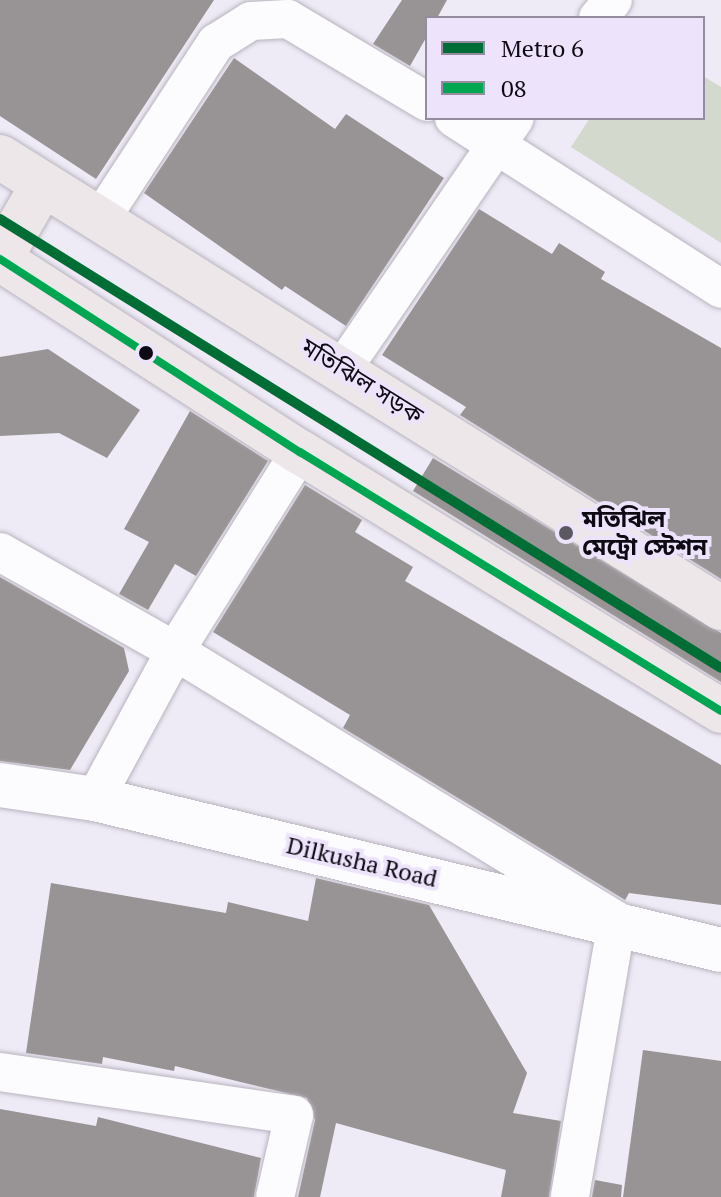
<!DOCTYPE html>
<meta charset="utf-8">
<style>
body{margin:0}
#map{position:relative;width:721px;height:1197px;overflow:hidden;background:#eeeaf6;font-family:"PT Serif","Noto Sans Bengali",serif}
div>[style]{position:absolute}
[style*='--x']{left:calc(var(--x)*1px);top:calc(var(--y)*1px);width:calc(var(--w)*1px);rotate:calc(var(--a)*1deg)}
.green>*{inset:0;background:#d3dacd}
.building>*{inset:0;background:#989394}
.roads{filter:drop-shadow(0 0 2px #b8b4be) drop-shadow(0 0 2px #b8b4be)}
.street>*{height:38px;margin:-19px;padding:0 19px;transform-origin:19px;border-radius:19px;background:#fcfcfe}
.secondary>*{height:44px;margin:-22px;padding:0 22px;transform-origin:22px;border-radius:22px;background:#fcfcfe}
.primary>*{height:44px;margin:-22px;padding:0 22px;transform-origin:22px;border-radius:22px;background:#ede7e9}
.bus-1>*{height:8px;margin:-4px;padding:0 4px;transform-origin:4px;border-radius:4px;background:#00a651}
.metro-1>*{height:10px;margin:-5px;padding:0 5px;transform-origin:5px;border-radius:5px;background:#006e34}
.dots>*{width:22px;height:22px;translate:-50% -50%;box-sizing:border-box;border:4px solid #ede4fc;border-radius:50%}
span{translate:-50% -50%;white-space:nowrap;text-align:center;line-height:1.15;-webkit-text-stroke:8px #ede4fc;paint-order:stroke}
.street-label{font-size:24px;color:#0e0a13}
.poi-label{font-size:24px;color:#0e0a13;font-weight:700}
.left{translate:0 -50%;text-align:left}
.legend{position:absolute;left:425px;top:16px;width:280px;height:104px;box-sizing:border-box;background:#ede4fc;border:2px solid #948d9f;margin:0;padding:10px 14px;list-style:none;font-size:24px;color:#0e0a13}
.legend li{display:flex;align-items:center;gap:16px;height:40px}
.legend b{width:40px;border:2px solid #948d9f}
</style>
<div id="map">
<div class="green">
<div style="clip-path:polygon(703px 76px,721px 87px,721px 243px,571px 147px,590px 118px,703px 118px)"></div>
</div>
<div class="building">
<div style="clip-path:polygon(0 0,214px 0,96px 179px,0 116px)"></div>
<div style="clip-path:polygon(402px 0,447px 0,437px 18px,427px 18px,427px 36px,410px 66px,373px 44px)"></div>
<div style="clip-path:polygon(234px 58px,335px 129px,346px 114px,444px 178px,346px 326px,285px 286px,282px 290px,144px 193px)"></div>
<div style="clip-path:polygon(479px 209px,552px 254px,559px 243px,605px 272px,601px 279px,721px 348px,721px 579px,460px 415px,466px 407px,382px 355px)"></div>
<div style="clip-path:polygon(48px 349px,140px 410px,107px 458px,59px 433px,0 436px,0 357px)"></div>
<div style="clip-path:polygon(190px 411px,268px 461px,196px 576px,175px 564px,148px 610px,119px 594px,149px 542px,124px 529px)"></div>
<div style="clip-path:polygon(433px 458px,721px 633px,721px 682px,413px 491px)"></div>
<div style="clip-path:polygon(305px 485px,362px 520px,355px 532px,413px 567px,405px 581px,721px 765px,721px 905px,629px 893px,625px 900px,343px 728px,350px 715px,213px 632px)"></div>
<div style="clip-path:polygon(0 577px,124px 648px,129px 671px,70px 770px,0 761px)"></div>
<div style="clip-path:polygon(316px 878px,429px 905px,527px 1073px,513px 1113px,561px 1121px,549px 1197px,501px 1197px,506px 1170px,336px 1123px,320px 1197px,298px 1197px,315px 1120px,307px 1098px,175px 1066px,174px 1071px,103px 1057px,102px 1064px,26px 1053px,51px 883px,226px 913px,228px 902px,308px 921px)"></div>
<div style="clip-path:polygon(643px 1050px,721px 1061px,721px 1197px,623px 1197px)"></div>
<div style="clip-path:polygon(0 1109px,96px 1126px,98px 1117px,261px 1158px,254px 1197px,0 1197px)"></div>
<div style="clip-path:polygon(595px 1180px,622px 1185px,621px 1197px,592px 1197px)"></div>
</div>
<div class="roads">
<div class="street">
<div style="--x:598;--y:18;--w:23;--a:-50"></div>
<div style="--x:454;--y:118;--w:317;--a:32.6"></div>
<div style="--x:100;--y:220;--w:212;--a:-56.8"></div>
<div style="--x:216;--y:43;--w:41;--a:-32.2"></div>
<div style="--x:251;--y:21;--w:37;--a:-3"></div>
<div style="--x:288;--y:19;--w:162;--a:30.8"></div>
<div style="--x:343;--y:368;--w:303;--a:-55.5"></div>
<div style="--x:0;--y:552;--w:201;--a:29.5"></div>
<div style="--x:175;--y:651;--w:518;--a:31.42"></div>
<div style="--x:617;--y:921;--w:280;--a:99.7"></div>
<div style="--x:95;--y:799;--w:168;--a:-61.6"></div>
<div style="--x:175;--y:651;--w:235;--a:-57.9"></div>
<div style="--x:0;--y:1072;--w:297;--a:8.3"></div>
<div style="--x:294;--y:1115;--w:84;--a:103"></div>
</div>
<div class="secondary">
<div style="--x:0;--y:785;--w:96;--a:8.4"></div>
<div style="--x:95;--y:799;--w:644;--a:13.56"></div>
</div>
<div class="primary">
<div style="--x:0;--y:157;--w:850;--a:32.03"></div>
<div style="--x:0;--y:259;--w:357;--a:32.8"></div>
<div style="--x:300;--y:452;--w:494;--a:31.6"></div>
<div style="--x:0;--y:259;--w:86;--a:-60.2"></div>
</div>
</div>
<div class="bus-1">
<div style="--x:0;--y:259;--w:357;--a:32.8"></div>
<div style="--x:300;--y:452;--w:494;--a:31.6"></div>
</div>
<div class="metro-1">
<div style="--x:0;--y:219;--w:849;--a:31.91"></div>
</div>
<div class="dots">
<div style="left:146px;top:353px;background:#0e0a13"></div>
<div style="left:566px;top:533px;background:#5c5862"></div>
</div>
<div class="street-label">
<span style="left:362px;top:381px;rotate:32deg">মতিঝিল সড়ক</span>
<span style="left:362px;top:862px;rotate:13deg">Dilkusha Road</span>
</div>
<div class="poi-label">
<span class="left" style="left:582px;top:533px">মতিঝিল<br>মেট্রো স্টেশন</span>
</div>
<ul class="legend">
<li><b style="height:10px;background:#006e34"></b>Metro 6</li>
<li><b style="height:10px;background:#00a651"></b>08</li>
</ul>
</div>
